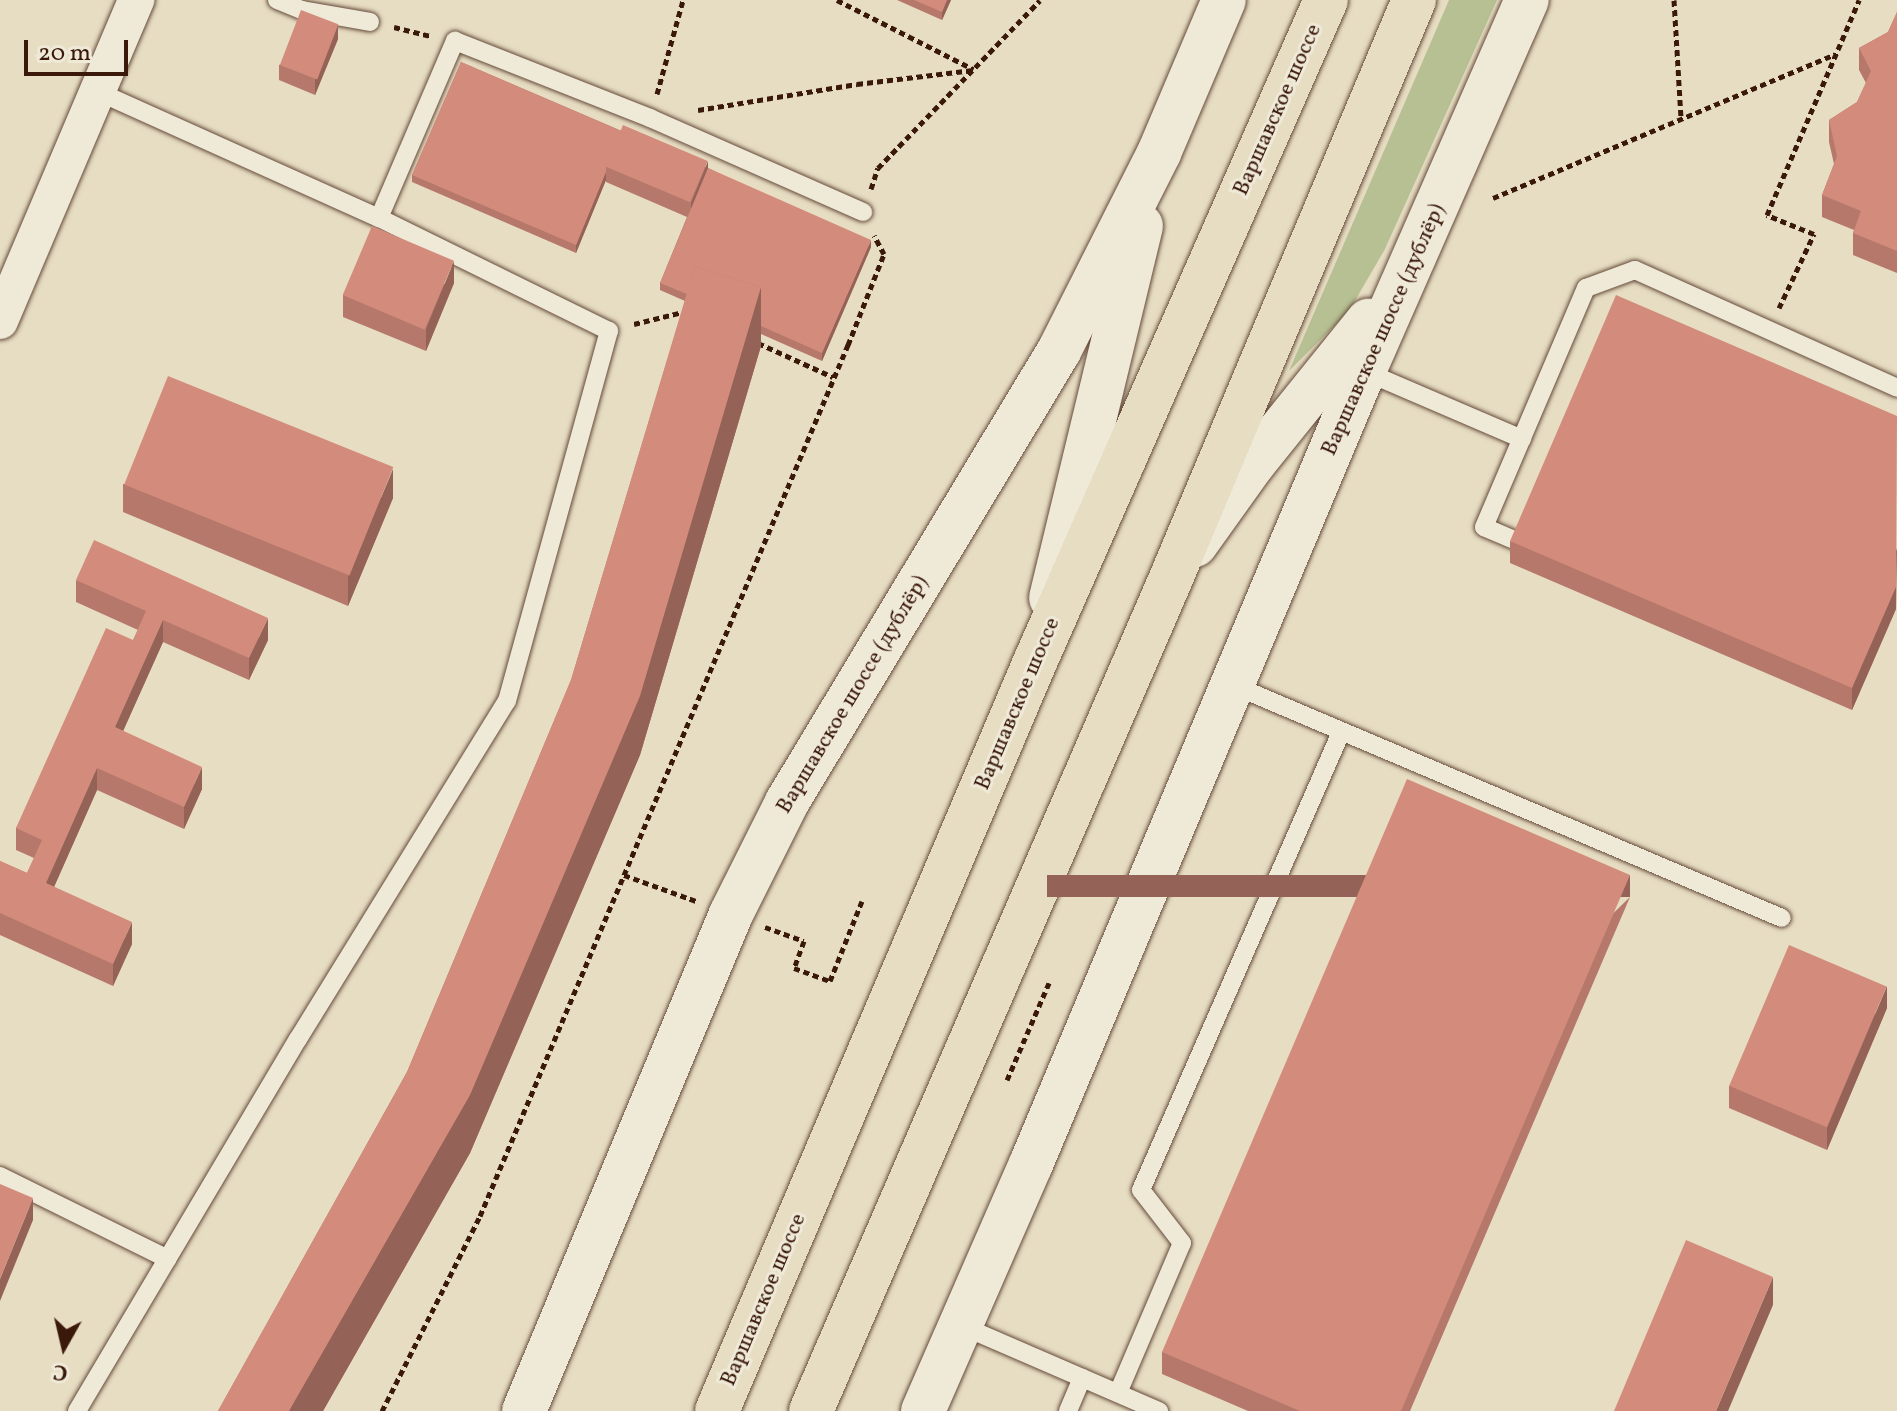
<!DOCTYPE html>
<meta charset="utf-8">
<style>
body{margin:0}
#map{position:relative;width:1897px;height:1411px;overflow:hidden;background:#e7ddc3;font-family:Vollkorn,serif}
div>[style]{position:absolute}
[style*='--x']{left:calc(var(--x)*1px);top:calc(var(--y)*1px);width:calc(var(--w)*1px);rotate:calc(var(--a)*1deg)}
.green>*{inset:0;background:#b6c093}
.path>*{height:5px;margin-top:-2.5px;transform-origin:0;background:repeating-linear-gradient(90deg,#3a190b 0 6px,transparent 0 10px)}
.roads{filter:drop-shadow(0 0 2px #654a39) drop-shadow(0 0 2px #654a39)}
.lane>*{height:18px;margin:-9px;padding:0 9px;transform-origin:9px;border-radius:9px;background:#efe9d8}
.street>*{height:36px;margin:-18px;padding:0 18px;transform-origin:18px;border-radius:18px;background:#efe9d8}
.secondary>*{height:44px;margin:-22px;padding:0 22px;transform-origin:22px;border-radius:22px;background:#efe9d8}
.primary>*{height:44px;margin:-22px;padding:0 22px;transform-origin:22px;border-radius:22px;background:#e7ddc3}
.wall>*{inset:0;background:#b5786b}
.shaded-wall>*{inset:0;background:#946257;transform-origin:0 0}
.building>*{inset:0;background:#d38c7c;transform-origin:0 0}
span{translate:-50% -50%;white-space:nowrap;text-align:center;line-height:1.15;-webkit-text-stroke:6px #efe9d8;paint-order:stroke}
.street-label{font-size:22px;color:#3a190b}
.north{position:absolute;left:24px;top:1307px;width:80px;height:80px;-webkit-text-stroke:6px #efe9d8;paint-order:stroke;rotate:188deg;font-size:22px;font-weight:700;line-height:32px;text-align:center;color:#3a190b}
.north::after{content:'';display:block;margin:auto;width:28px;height:36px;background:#3a190b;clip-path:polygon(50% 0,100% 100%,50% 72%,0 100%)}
.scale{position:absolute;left:24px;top:40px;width:104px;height:36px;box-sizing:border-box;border:4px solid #3a190b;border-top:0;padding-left:10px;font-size:24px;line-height:28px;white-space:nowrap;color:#3a190b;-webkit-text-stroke:6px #efe9d8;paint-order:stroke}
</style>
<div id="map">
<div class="green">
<div style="clip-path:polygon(1449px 0,1497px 0,1385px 249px,1349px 311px,1289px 371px)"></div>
</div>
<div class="path">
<div style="--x:837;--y:0;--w:153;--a:26.9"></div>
<div style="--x:1674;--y:0;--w:119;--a:86.6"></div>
<div style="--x:394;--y:27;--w:38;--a:14"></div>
<div style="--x:657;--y:94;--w:98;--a:-74.5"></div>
<div style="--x:698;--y:110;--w:161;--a:-9.3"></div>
<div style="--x:857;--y:84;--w:117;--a:-6.9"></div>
<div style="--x:871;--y:189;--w:22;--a:-72"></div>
<div style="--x:878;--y:168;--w:233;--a:-46"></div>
<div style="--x:1493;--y:198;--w:371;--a:-22.8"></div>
<div style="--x:1779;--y:308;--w:82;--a:-64.7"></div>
<div style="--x:1814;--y:234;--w:51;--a:-158"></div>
<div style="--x:1767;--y:215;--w:234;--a:-66.8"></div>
<div style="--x:634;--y:324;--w:55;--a:-13.8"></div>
<div style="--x:758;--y:343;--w:82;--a:24.4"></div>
<div style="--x:624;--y:875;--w:77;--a:19.9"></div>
<div style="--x:765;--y:927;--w:41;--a:19.7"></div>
<div style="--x:804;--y:941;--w:29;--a:110"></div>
<div style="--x:794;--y:968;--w:38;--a:20"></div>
<div style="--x:830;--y:981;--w:86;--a:-68.2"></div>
<div style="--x:1007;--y:1080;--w:106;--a:-66.6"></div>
<div style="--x:382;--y:1411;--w:218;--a:-63.3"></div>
<div style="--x:480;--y:1216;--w:946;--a:-67.1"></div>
<div style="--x:848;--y:345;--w:98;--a:-68.4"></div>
<div style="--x:884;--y:254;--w:21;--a:-118"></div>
</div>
<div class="roads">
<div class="lane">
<div style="--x:277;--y:0;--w:27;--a:22"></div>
<div style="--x:302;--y:10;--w:69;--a:10"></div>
<div style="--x:379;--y:218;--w:193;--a:-66.8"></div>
<div style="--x:455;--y:41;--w:210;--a:21.5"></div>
<div style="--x:650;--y:118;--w:233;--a:23.8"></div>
<div style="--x:1364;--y:371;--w:172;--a:23.3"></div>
<div style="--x:1519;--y:542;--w:38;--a:-157"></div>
<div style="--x:1484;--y:527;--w:260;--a:-66.9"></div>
<div style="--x:1586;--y:288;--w:52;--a:-20.2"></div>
<div style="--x:1635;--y:270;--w:287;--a:24.2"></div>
<div style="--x:1233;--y:685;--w:596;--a:23"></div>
<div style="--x:0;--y:1176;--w:187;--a:26.3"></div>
<div style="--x:960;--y:1325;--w:217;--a:23.4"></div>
<div style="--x:1118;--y:1393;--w:163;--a:-66.9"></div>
<div style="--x:1182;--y:1243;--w:67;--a:-127.7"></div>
<div style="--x:1141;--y:1190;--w:499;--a:-66.4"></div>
<div style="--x:77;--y:1411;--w:433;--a:-59.3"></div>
<div style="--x:298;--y:1039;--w:397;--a:-58.3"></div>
<div style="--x:507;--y:701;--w:384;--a:-74.6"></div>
<div style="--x:609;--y:331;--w:256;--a:-153.8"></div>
<div style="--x:379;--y:218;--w:309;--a:-155.8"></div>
<div style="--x:1068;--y:1411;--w:36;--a:-67"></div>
</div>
<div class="street">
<div style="--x:0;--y:321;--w:349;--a:-67"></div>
</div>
<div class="secondary">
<div style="--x:1195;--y:545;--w:100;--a:-54.4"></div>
<div style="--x:1253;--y:464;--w:184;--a:-51.2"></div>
<div style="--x:1051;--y:598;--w:383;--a:-76.4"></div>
<div style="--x:524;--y:1411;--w:538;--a:-67.39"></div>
<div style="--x:731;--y:914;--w:125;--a:-63.4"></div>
<div style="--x:787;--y:802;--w:527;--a:-58.91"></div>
<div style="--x:1059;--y:351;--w:222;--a:-63.2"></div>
<div style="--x:1159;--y:153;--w:166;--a:-67"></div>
<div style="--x:923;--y:1411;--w:270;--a:-66.4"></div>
<div style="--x:1031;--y:1164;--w:860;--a:-67.22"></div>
<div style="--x:1364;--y:371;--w:405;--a:-66.3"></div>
</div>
<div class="primary">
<div style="--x:717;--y:1411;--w:814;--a:-67"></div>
<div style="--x:1035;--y:662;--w:723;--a:-66.27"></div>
<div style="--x:811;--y:1411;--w:910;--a:-66.62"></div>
<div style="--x:1172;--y:576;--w:625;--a:-67.21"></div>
</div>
</div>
<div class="wall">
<div style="clip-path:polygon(897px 0,951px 0,942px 20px)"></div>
<div style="clip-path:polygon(1897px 12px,1897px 273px,1853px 255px,1853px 233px,1854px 230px,1822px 217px,1822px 195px,1834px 164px,1829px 142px,1829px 120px,1857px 102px,1866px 83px,1859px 70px,1859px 48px,1888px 32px)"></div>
<div style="clip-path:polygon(338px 39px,315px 95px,279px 80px,279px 65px)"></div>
<div style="clip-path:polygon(461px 62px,708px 168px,871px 247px,822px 361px,761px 334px,761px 346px,640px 755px,470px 1153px,323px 1411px,218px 1411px,407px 1072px,571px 680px,685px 301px,660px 290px,660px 283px,687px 217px,606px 182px,606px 180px,576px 253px,412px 182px,412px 175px)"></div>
<div style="clip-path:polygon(454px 283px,426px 351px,343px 317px,343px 295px)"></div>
<div style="clip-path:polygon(123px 484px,393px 498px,348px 606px,123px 512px)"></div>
<div style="clip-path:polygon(1510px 541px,1896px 609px,1852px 710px,1510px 563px)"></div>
<div style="clip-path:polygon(76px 580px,268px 640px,249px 680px,163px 642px,123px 731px,202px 789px,184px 829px,97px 790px,54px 887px,132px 944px,113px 986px,0 935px,0 861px,27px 873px,34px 858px,16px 850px,16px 828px,133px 640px,138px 630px,76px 602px)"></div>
<div style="clip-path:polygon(1630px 897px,1410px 1411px,1248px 1411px,1162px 1374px,1162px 1352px)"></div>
<div style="clip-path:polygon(1887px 1008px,1827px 1150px,1729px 1108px,1729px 1086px)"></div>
</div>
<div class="shaded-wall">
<div style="clip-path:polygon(947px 0,951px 0,942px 20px,942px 12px)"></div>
<div style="clip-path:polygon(338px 24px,338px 39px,315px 95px,315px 80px)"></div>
<div style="clip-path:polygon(708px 161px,708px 176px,691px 218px,691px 203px)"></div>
<div style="clip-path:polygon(606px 172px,606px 180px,576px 253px,576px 245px)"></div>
<div style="clip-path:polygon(871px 240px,871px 247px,822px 361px,822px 353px)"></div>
<div style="clip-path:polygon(454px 261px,454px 283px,426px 351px,426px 329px)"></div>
<div style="clip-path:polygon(761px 287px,761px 346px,640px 755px,470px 1153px,323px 1411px,289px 1411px)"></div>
<div style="clip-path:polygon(393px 469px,393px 498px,348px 606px,348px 577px)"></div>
<div style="clip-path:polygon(1897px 548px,1896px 609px,1852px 710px,1852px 688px)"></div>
<div style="clip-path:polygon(268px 618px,268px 640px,249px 680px,249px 658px)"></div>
<div style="clip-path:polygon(163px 620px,163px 642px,115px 749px,115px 727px)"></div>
<div style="clip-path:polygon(202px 767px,202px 789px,184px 829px,184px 807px)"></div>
<div style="clip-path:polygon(97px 768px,97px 790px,46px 905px,46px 883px)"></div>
<div style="left:1630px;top:875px;width:22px;height:583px;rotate:90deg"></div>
<div style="clip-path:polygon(132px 922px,132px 944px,113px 986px,113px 964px)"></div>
<div style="clip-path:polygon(1887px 986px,1887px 1008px,1827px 1150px,1827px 1128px)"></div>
<div style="clip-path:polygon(33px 1198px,33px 1220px,0 1301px,0 1279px)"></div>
<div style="clip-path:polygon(1773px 1277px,1773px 1305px,1728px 1411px,1716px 1411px)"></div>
</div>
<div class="building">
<div style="clip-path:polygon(914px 0,947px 0,942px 12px)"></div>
<div style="left:301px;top:10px;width:40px;height:59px;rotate:21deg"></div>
<div style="clip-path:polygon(1897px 12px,1897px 251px,1853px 233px,1861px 211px,1822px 195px,1837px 156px,1829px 120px,1857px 102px,1871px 71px,1859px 48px,1888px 32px)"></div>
<div style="clip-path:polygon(461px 62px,621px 131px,606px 167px,606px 172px,576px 245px,412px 175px)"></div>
<div style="left:623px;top:125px;width:92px;height:45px;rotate:23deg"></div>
<div style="clip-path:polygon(708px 168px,871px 240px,822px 353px,761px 326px,761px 287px,695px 266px,687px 294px,660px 283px)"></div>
<div style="left:372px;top:226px;width:89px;height:75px;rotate:23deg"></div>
<div style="clip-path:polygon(695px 266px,761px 287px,640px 696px,470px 1095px,289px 1411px,218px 1411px,407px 1072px,571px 680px)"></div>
<div style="clip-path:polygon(1616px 295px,1897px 416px,1896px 587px,1852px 688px,1510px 541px)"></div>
<div style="left:168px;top:376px;width:243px;height:117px;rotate:22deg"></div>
<div style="clip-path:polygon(94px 540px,268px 618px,249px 658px,163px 620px,115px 727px,202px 767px,184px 807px,97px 768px,46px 883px,132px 922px,113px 964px,0 913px,0 861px,27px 873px,42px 840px,16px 828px,106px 628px,133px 640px,146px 611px,76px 580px)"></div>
<div style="clip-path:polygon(1407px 779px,1630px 875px,1401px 1411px,1300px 1411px,1162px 1352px)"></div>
<div style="left:1789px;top:945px;width:106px;height:153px;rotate:23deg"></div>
<div style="clip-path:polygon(0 1184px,33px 1198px,0 1279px)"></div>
<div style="clip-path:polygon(1686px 1240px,1773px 1277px,1716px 1411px,1614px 1411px)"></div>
</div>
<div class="street-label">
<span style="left:1278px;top:110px;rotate:-66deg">Варшавское шоссе</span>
<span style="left:1384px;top:330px;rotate:-66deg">Варшавское шоссе (дублёр)</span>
<span style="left:853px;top:695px;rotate:-59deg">Варшавское шоссе (дублёр)</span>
<span style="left:1018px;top:704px;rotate:-67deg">Варшавское шоссе</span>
<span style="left:764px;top:1300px;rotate:-67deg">Варшавское шоссе</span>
</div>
<div class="north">С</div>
<div class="scale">20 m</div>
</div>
